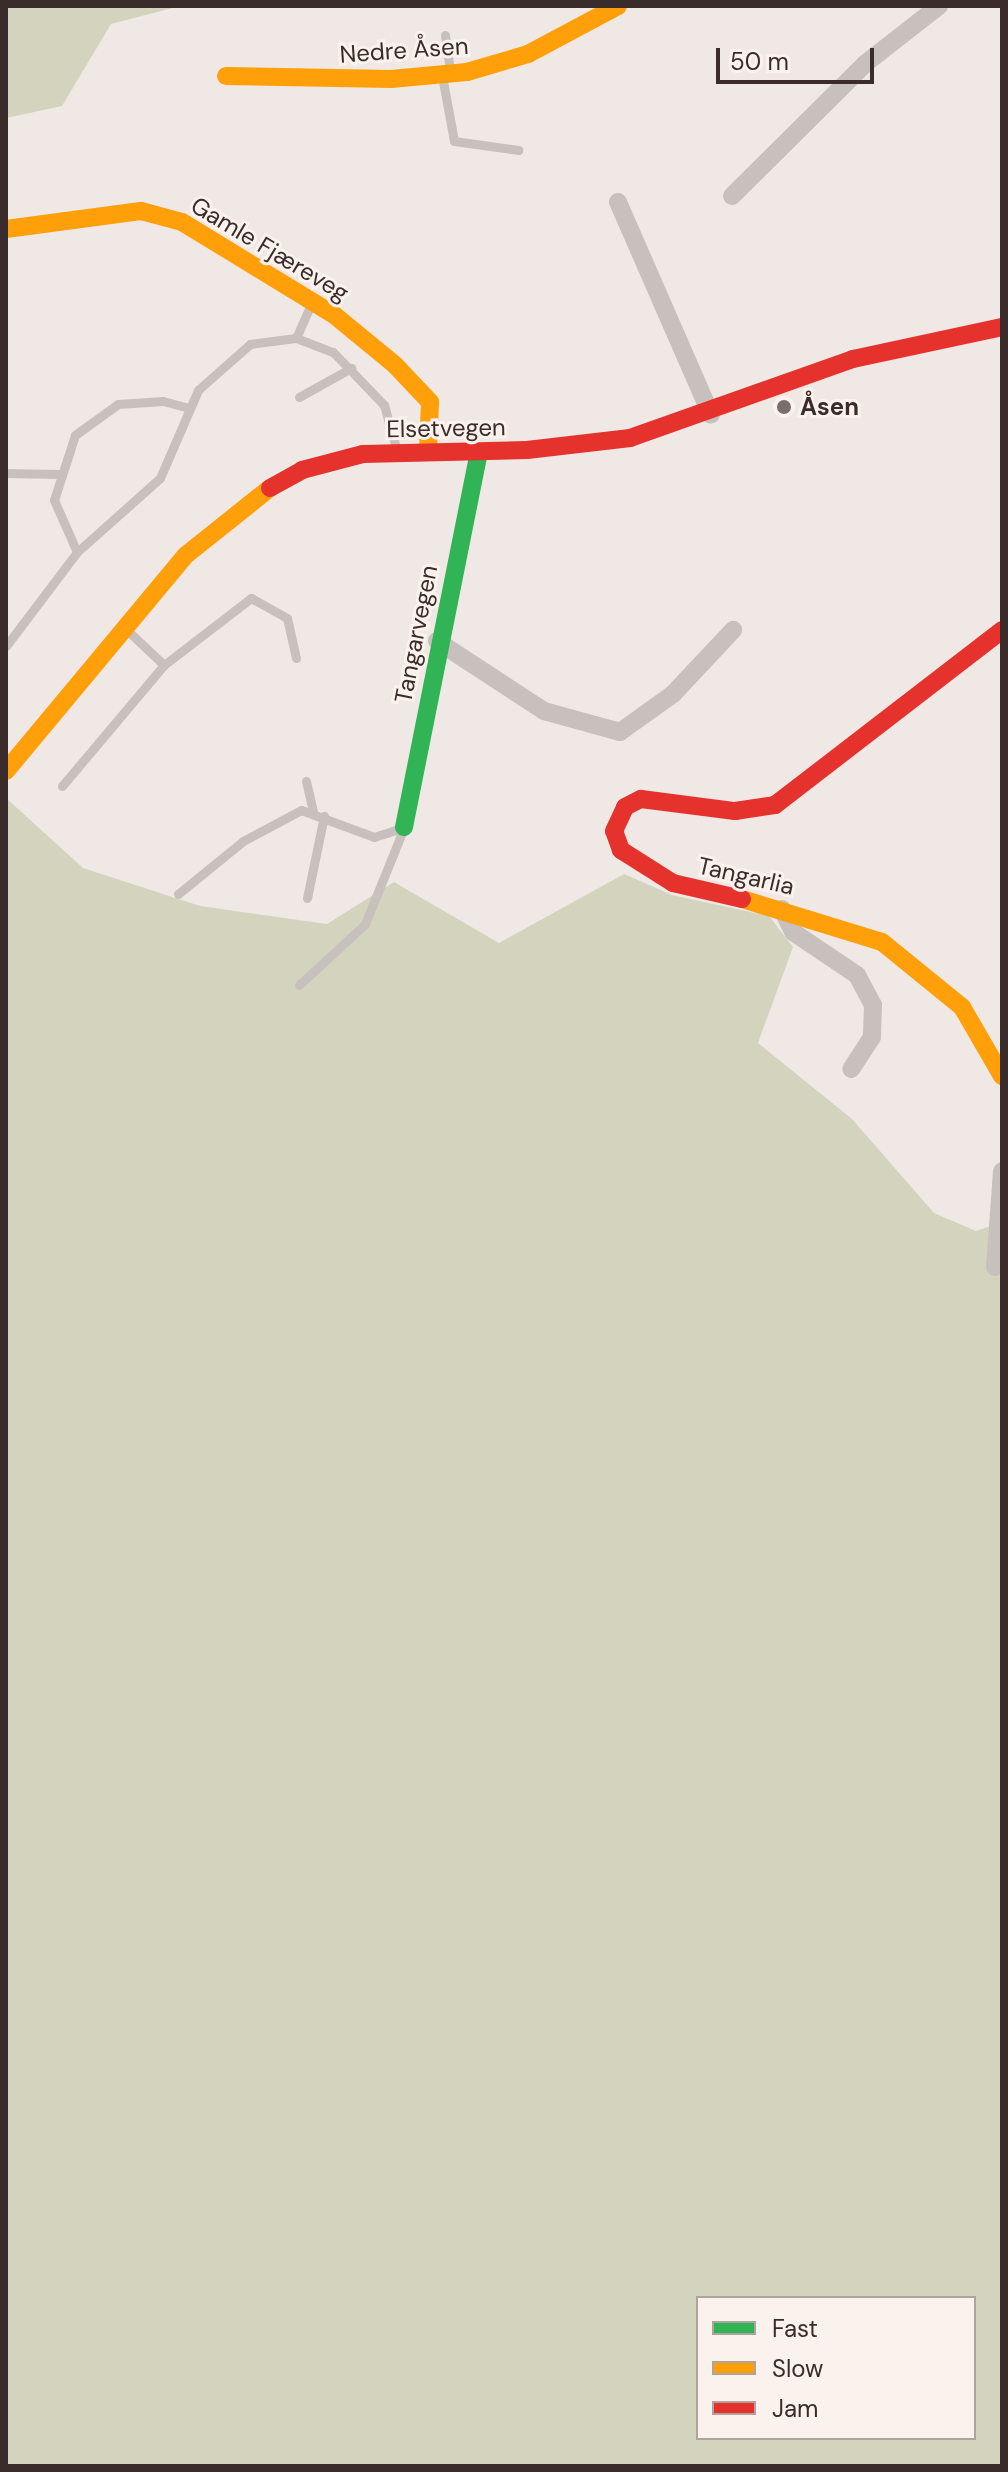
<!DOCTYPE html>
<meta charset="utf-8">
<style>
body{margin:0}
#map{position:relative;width:1008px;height:2472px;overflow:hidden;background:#efe8e4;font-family:"DM Sans",sans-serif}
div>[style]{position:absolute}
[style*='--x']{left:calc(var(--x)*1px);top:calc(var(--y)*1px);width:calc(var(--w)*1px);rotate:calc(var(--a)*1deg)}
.green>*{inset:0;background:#d4d4be}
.lane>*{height:9px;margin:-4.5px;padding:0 4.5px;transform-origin:4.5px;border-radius:4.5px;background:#c8c0bd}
.street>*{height:18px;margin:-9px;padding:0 9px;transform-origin:9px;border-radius:9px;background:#c8c0bd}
.fast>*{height:18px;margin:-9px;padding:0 9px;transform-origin:9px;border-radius:9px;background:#30b455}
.slow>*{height:18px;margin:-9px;padding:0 9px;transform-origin:9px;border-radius:9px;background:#ff9f0a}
.jam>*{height:18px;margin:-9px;padding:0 9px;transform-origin:9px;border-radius:9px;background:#e5322d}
.dots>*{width:22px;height:22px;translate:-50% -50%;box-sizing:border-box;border:4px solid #fbf2ed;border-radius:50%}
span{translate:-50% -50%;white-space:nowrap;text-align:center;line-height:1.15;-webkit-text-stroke:6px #fbf2ed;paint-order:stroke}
.street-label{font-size:24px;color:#3a2c2a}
.poi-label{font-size:24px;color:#3a2c2a;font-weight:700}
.left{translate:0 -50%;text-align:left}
.frame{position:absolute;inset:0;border:8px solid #3a2c2a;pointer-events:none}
.legend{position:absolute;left:696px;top:2296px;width:280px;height:144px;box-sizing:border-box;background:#fbf2ed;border:2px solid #aea39f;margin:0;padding:10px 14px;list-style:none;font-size:24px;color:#3a2c2a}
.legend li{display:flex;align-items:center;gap:16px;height:40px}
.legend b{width:40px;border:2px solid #aea39f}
.scale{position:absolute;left:716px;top:48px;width:158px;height:36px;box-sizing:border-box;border:4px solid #3a2c2a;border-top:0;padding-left:10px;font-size:24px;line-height:28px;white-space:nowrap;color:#3a2c2a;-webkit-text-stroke:6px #fbf2ed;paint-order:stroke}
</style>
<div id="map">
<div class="green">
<div style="clip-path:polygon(6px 6px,180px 6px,111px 24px,62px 106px,6px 118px)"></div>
<div style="clip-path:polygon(evenodd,6px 798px,83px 868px,200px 906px,327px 924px,394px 882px,499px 943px,624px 874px,672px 895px,769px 916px,793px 947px,758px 1043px,852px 1119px,934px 1213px,976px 1231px,1002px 1222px,1002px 2466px,6px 2466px,6px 798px,698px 2298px,974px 2298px,974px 2438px,698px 2438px,698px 2298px)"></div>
</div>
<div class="lane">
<div style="--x:445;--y:35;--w:36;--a:82"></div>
<div style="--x:442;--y:76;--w:66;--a:79.5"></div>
<div style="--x:454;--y:141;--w:65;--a:8"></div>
<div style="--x:296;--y:338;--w:37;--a:-66"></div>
<div style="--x:299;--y:397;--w:60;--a:-29.1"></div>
<div style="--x:6;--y:473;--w:51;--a:1.1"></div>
<div style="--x:77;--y:552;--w:57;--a:-113.9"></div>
<div style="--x:54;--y:500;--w:68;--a:-72.1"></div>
<div style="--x:75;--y:435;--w:53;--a:-35.8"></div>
<div style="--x:118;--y:404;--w:45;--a:-3.8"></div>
<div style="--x:163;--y:401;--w:28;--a:15"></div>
<div style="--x:6;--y:646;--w:118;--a:-52.9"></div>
<div style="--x:77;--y:552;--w:111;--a:-41.7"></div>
<div style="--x:160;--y:478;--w:96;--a:-66.6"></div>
<div style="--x:198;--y:390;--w:69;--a:-41.5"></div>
<div style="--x:250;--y:344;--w:46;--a:-7.4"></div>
<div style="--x:296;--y:338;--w:40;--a:21"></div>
<div style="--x:333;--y:352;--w:74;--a:46.1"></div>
<div style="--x:384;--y:405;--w:48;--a:74.2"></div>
<div style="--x:164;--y:665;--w:110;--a:-37.6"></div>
<div style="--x:251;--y:598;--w:41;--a:29.1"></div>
<div style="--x:287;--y:618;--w:41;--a:77.3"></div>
<div style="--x:306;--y:781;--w:32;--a:77"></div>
<div style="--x:62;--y:786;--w:158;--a:-49.9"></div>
<div style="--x:164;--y:665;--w:51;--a:-136.6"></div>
<div style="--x:178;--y:894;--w:84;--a:-39.2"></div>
<div style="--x:243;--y:841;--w:66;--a:-28.1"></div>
<div style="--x:301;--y:810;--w:78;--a:20.3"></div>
<div style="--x:374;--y:837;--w:28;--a:-18"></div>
<div style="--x:307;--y:898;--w:84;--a:-78.3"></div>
<div style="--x:299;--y:985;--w:90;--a:-42.7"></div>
<div style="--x:365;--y:924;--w:101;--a:-68"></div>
</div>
<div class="street">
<div style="--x:732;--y:196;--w:189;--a:-44.8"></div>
<div style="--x:866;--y:63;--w:93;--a:-38"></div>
<div style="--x:618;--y:202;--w:232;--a:66.4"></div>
<div style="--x:437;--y:641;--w:128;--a:33.2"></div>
<div style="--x:544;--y:711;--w:79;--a:15.4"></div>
<div style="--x:620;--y:732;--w:65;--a:-35.6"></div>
<div style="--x:673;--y:694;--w:88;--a:-46.8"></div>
<div style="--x:782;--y:909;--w:25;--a:64"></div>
<div style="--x:793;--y:932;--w:77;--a:33.9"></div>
<div style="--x:857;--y:975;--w:34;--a:62"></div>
<div style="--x:873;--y:1005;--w:32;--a:92"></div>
<div style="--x:872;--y:1037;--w:38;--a:123"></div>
<div style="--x:995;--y:1267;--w:96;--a:-85.8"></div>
</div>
<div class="fast">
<div style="--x:404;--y:827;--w:382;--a:-78.7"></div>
</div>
<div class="slow">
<div style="--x:226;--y:76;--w:165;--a:1"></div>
<div style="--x:391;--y:79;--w:76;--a:-5.3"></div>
<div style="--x:467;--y:72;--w:64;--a:-16.4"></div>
<div style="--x:528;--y:54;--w:102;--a:-28.1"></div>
<div style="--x:6;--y:229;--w:136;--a:-7.6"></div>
<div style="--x:141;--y:211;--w:42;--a:15"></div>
<div style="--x:182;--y:222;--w:177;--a:31.4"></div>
<div style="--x:333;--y:314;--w:80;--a:39.4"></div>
<div style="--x:395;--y:365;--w:51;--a:46.6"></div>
<div style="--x:430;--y:402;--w:49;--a:92.3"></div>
<div style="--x:6;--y:771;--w:281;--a:-50.2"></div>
<div style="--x:186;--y:555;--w:107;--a:-38.6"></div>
<div style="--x:742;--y:899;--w:146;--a:17.1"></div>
<div style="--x:882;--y:942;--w:103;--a:39.1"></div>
<div style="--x:962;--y:1007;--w:80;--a:59.9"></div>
</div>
<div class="jam">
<div style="--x:270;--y:488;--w:37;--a:-29"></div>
<div style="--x:302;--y:470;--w:63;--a:-14.7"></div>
<div style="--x:363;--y:454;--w:164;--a:-1.4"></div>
<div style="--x:527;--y:450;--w:104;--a:-6.6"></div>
<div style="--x:630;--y:438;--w:237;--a:-19.5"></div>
<div style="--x:853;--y:359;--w:152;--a:-12.1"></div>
<div style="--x:742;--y:899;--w:71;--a:-166.9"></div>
<div style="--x:673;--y:883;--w:62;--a:-147.6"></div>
<div style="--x:621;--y:850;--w:20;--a:-110"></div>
<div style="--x:614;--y:831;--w:26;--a:-65"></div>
<div style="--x:625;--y:807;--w:18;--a:-27"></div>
<div style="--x:641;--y:799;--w:95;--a:7.3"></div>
<div style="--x:735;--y:811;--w:40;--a:-8.5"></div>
<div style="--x:775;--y:805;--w:287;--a:-37.6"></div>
</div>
<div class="dots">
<div style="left:784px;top:407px;background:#796e6b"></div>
</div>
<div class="street-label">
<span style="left:404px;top:50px;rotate:-4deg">Nedre Åsen</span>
<span style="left:270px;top:249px;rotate:31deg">Gamle Fjæreveg</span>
<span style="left:446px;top:428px;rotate:-1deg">Elsetvegen</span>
<span style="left:416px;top:634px;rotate:-79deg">Tangarvegen</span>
<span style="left:746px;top:876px;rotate:13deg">Tangarlia</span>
</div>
<div class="poi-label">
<span class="left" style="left:800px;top:407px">Åsen</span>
</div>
<div class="frame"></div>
<ul class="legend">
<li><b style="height:10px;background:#30b455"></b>Fast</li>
<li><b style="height:10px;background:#ff9f0a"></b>Slow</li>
<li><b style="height:10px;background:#e5322d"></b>Jam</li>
</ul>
<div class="scale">50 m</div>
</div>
